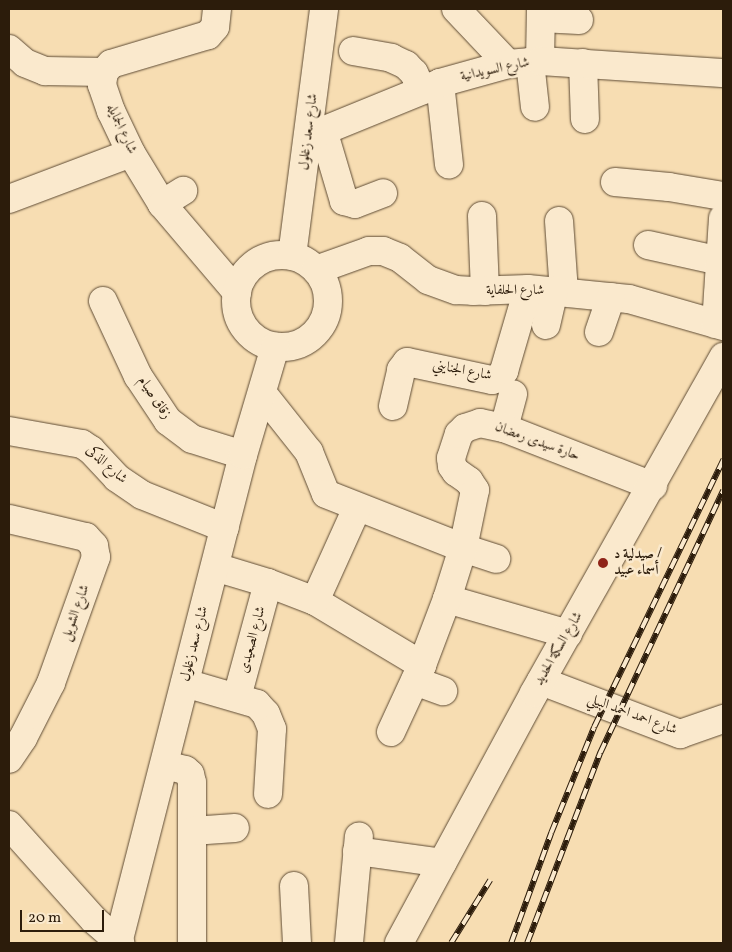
<!DOCTYPE html>
<meta charset="utf-8">
<style>
body{margin:0}
#map{position:relative;width:732px;height:952px;overflow:hidden;background:#f7ddb2;font-family:Vollkorn,Amiri,serif}
div>[style]{position:absolute}
[style*='--x']{left:calc(var(--x)*1px);top:calc(var(--y)*1px);width:calc(var(--w)*1px);rotate:calc(var(--a)*1deg)}
.roads{filter:drop-shadow(0 0 1px #5f4c35) drop-shadow(0 0 1px #5f4c35)}
.street>*{height:28px;margin:-14px;padding:0 14px;transform-origin:14px;border-radius:14px;background:#fae9cd}
.street>.ring{margin:-14px;padding:0;box-sizing:content-box;background:none;border:28px solid #fae9cd;border-radius:50%}
.rail>*{height:5.5px;margin-top:-2.75px;transform-origin:0;background:repeating-linear-gradient(90deg,#fae9cd 0 11px,#2c1c0b 0 22px);box-sizing:border-box;border-block:1px solid #2c1c0b}
.dots>*{width:14px;height:14px;translate:-50% -50%;box-sizing:border-box;border:2px solid #fae9cd;border-radius:50%}
span{translate:-50% -50%;white-space:nowrap;text-align:center;line-height:1.15;-webkit-text-stroke:5px #fae9cd;paint-order:stroke}
.street-label{font-size:14px;color:#2c1c0b}
.poi-label{font-size:14px;color:#2c1c0b;font-weight:700}
.left{translate:0 -50%;text-align:left}
.frame{position:absolute;inset:0;border:10px solid #2c1c0b;pointer-events:none}
.scale{position:absolute;left:20px;top:910px;width:84px;height:22px;box-sizing:border-box;border:2px solid #2c1c0b;border-top:0;padding-left:6px;font-size:15px;line-height:18px;white-space:nowrap;color:#2c1c0b;-webkit-text-stroke:4px #fae9cd;paint-order:stroke}
</style>
<div id="map">
<div class="roads">
<div class="street">
<div style="--x:217;--y:9;--w:18;--a:96"></div>
<div style="--x:215;--y:27;--w:11;--a:131"></div>
<div style="--x:208;--y:35;--w:101;--a:163.4"></div>
<div style="--x:111;--y:64;--w:11;--a:131"></div>
<div style="--x:104;--y:72;--w:13;--a:99"></div>
<div style="--x:102;--y:85;--w:28;--a:71"></div>
<div style="--x:111;--y:111;--w:47;--a:64.5"></div>
<div style="--x:131;--y:153;--w:60;--a:58.7"></div>
<div style="--x:162;--y:204;--w:116;--a:49.6"></div>
<div style="--x:456;--y:9;--w:76;--a:46.6"></div>
<div style="--x:541;--y:18;--w:38;--a:3"></div>
<div style="--x:9;--y:49;--w:21;--a:41"></div>
<div style="--x:25;--y:63;--w:22;--a:22"></div>
<div style="--x:45;--y:71;--w:59;--a:1"></div>
<div style="--x:353;--y:51;--w:39;--a:10"></div>
<div style="--x:391;--y:58;--w:17;--a:25"></div>
<div style="--x:406;--y:65;--w:11;--a:45"></div>
<div style="--x:414;--y:73;--w:19;--a:65"></div>
<div style="--x:540;--y:61;--w:52;--a:-88.9"></div>
<div style="--x:530;--y:62;--w:45;--a:83.7"></div>
<div style="--x:583;--y:63;--w:56;--a:88"></div>
<div style="--x:440;--y:83;--w:82;--a:83.7"></div>
<div style="--x:323;--y:130;--w:74;--a:73.5"></div>
<div style="--x:344;--y:201;--w:11;--a:15"></div>
<div style="--x:355;--y:204;--w:30;--a:-21"></div>
<div style="--x:308;--y:137;--w:143;--a:-22.2"></div>
<div style="--x:440;--y:83;--w:71;--a:-15.6"></div>
<div style="--x:508;--y:64;--w:32;--a:-5"></div>
<div style="--x:540;--y:61;--w:183;--a:3.8"></div>
<div style="--x:615;--y:182;--w:54;--a:5.3"></div>
<div style="--x:669;--y:187;--w:55;--a:9.5"></div>
<div style="--x:9;--y:199;--w:130;--a:-20.7"></div>
<div style="--x:162;--y:204;--w:25;--a:-32"></div>
<div style="--x:482;--y:216;--w:75;--a:87.7"></div>
<div style="--x:559;--y:221;--w:71;--a:86"></div>
<div style="--x:648;--y:245;--w:74;--a:12.5"></div>
<div class="ring" style="left:236px;top:255px;width:64px;height:64px"></div>
<div style="--x:292;--y:256;--w:249;--a:-82.6"></div>
<div style="--x:316;--y:270;--w:56;--a:-19.7"></div>
<div style="--x:369;--y:251;--w:14;--a:0"></div>
<div style="--x:383;--y:251;--w:18;--a:22"></div>
<div style="--x:400;--y:258;--w:36;--a:38"></div>
<div style="--x:428;--y:280;--w:30;--a:20"></div>
<div style="--x:456;--y:290;--w:17;--a:3"></div>
<div style="--x:473;--y:291;--w:55;--a:-2.1"></div>
<div style="--x:528;--y:289;--w:101;--a:5.7"></div>
<div style="--x:629;--y:299;--w:98;--a:16"></div>
<div style="--x:103;--y:301;--w:83;--a:65"></div>
<div style="--x:138;--y:376;--w:54;--a:56.3"></div>
<div style="--x:168;--y:421;--w:30;--a:37"></div>
<div style="--x:192;--y:439;--w:53;--a:17.4"></div>
<div style="--x:716;--y:324;--w:106;--a:-86.2"></div>
<div style="--x:546;--y:325;--w:35;--a:-77"></div>
<div style="--x:599;--y:332;--w:37;--a:-71"></div>
<div style="--x:263;--y:394;--w:74;--a:51.6"></div>
<div style="--x:309;--y:452;--w:45;--a:68"></div>
<div style="--x:326;--y:494;--w:147;--a:21.5"></div>
<div style="--x:463;--y:548;--w:35;--a:18"></div>
<div style="--x:393;--y:406;--w:37;--a:-77"></div>
<div style="--x:401;--y:370;--w:10;--a:-53"></div>
<div style="--x:407;--y:362;--w:87;--a:12"></div>
<div style="--x:492;--y:380;--w:7;--a:-16"></div>
<div style="--x:499;--y:378;--w:9;--a:-54"></div>
<div style="--x:504;--y:371;--w:85;--a:-73.7"></div>
<div style="--x:504;--y:428;--w:35;--a:-75"></div>
<div style="--x:9;--y:431;--w:74;--a:10.1"></div>
<div style="--x:82;--y:444;--w:11;--a:34"></div>
<div style="--x:91;--y:450;--w:38;--a:47"></div>
<div style="--x:117;--y:478;--w:30;--a:34"></div>
<div style="--x:142;--y:495;--w:89;--a:21.7"></div>
<div style="--x:9;--y:519;--w:79;--a:13.2"></div>
<div style="--x:86;--y:537;--w:12;--a:48"></div>
<div style="--x:94;--y:546;--w:11;--a:80"></div>
<div style="--x:96;--y:557;--w:134;--a:109.7"></div>
<div style="--x:51;--y:683;--w:62;--a:117"></div>
<div style="--x:23;--y:738;--w:25;--a:124"></div>
<div style="--x:215;--y:567;--w:55;--a:16.8"></div>
<div style="--x:268;--y:583;--w:50;--a:21"></div>
<div style="--x:315;--y:601;--w:125;--a:30.9"></div>
<div style="--x:447;--y:599;--w:126;--a:16.1"></div>
<div style="--x:315;--y:601;--w:102;--a:-65.7"></div>
<div style="--x:415;--y:681;--w:30;--a:20"></div>
<div style="--x:541;--y:681;--w:149;--a:20.9"></div>
<div style="--x:680;--y:734;--w:46;--a:-19.2"></div>
<div style="--x:185;--y:683;--w:75;--a:16.3"></div>
<div style="--x:257;--y:704;--w:13;--a:48"></div>
<div style="--x:266;--y:714;--w:16;--a:68"></div>
<div style="--x:272;--y:729;--w:65;--a:93.5"></div>
<div style="--x:237;--y:697;--w:118;--a:-74.8"></div>
<div style="--x:391;--y:732;--w:74;--a:-65.2"></div>
<div style="--x:422;--y:665;--w:71;--a:-69.3"></div>
<div style="--x:447;--y:599;--w:53;--a:-72.6"></div>
<div style="--x:463;--y:548;--w:59;--a:-78.3"></div>
<div style="--x:475;--y:490;--w:11;--a:-124"></div>
<div style="--x:469;--y:481;--w:16;--a:-145"></div>
<div style="--x:456;--y:472;--w:7;--a:-124"></div>
<div style="--x:452;--y:466;--w:8;--a:-97"></div>
<div style="--x:451;--y:458;--w:25;--a:-72"></div>
<div style="--x:459;--y:434;--w:8;--a:-45"></div>
<div style="--x:465;--y:428;--w:16;--a:-18"></div>
<div style="--x:480;--y:423;--w:25;--a:12"></div>
<div style="--x:504;--y:428;--w:160;--a:21.3"></div>
<div style="--x:165;--y:765;--w:21;--a:14"></div>
<div style="--x:185;--y:770;--w:6;--a:39"></div>
<div style="--x:190;--y:774;--w:9;--a:77"></div>
<div style="--x:192;--y:783;--w:160;--a:90"></div>
<div style="--x:9;--y:825;--w:127;--a:48.2"></div>
<div style="--x:94;--y:920;--w:35;--a:41"></div>
<div style="--x:192;--y:831;--w:43;--a:-4"></div>
<div style="--x:357;--y:851;--w:86;--a:8"></div>
<div style="--x:294;--y:886;--w:57;--a:87"></div>
<div style="--x:118;--y:943;--w:504;--a:-75.63"></div>
<div style="--x:243;--y:455;--w:113;--a:-73.5"></div>
<div style="--x:349;--y:943;--w:107;--a:-84.7"></div>
<div style="--x:399;--y:943;--w:284;--a:-61.6"></div>
<div style="--x:534;--y:693;--w:386;--a:-60.6"></div>
</div>
</div>
<div class="rail">
<div style="--x:451;--y:943;--w:74;--a:-58.2"></div>
<div style="--x:511;--y:943;--w:117;--a:-70"></div>
<div style="--x:551;--y:833;--w:114;--a:-67.9"></div>
<div style="--x:594;--y:727;--w:297;--a:-64.2"></div>
<div style="--x:527;--y:943;--w:204;--a:-69"></div>
<div style="--x:600;--y:753;--w:290;--a:-64.9"></div>
</div>
<div class="dots">
<div style="left:603px;top:563px;background:#8f2418"></div>
</div>
<div class="street-label">
<span style="left:495px;top:70px;rotate:-12deg">شارع السويدانية</span>
<span style="left:121px;top:129px;rotate:65deg">شارع الجمايله</span>
<span style="left:309px;top:132px;rotate:-83deg">شارع سعد زغلول</span>
<span style="left:515px;top:291px">شارع الحلفاية</span>
<span style="left:462px;top:371px;rotate:11deg">شارع الجنايني</span>
<span style="left:154px;top:398px;rotate:56deg">زقاق صيام</span>
<span style="left:537px;top:442px;rotate:20deg">حارة سيدى رمضان</span>
<span style="left:106px;top:465px;rotate:42deg">شارع الذكى</span>
<span style="left:76px;top:613px;rotate:-70deg">شارع الشويل</span>
<span style="left:253px;top:640px;rotate:-75deg">شارع الصعيدى</span>
<span style="left:195px;top:644px;rotate:-76deg">شارع سعد زغلول</span>
<span style="left:559px;top:649px;rotate:-60deg">شارع السكة الحديد</span>
<span style="left:632px;top:715px;rotate:20deg">شارع احمد احمد البيلي</span>
</div>
<div class="poi-label">
<span class="left" style="left:614px;top:563px">صيدلية د /<br>أسماء عبيد</span>
</div>
<div class="frame"></div>
<div class="scale">20 m</div>
</div>
